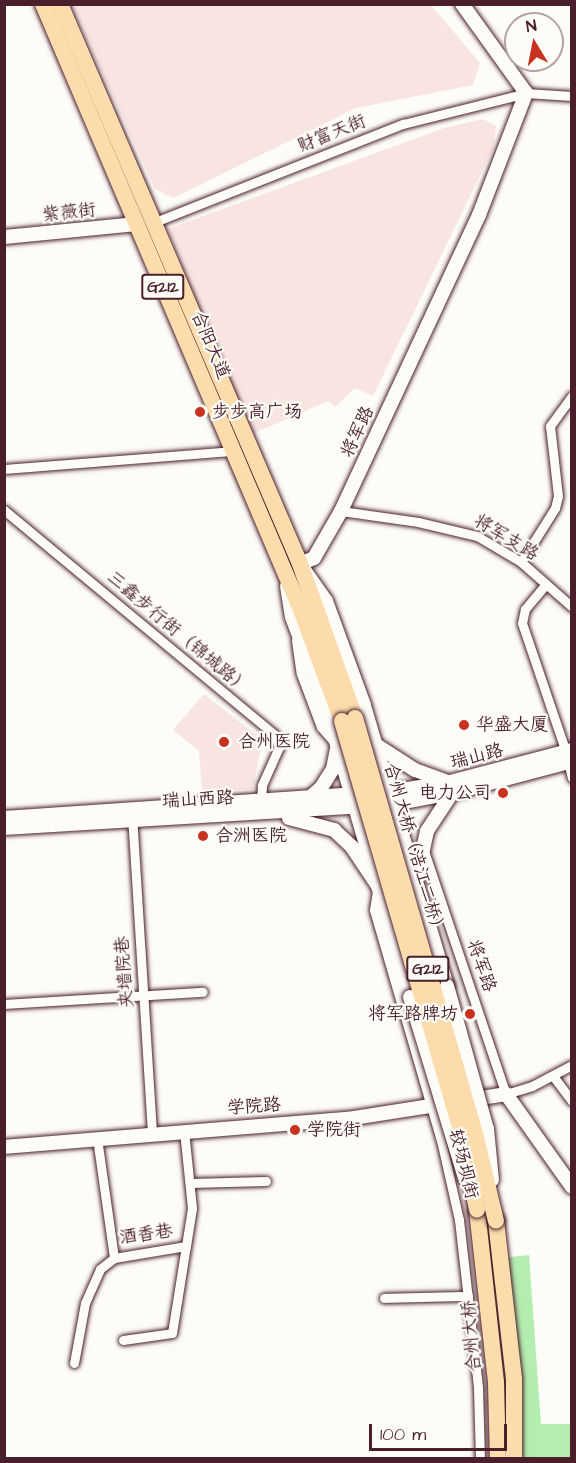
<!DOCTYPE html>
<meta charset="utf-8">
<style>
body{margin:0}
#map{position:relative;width:576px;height:1463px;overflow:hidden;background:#fdfcf7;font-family:"Architects Daughter","LXGW WenKai TC",sans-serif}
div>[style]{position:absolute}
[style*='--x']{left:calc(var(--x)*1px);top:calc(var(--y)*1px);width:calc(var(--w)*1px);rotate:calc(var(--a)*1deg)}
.built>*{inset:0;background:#f8e5e1}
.green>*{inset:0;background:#b4edb0}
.roads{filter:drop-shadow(0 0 2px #4a1f2b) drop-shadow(0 0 2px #4a1f2b)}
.street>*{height:9px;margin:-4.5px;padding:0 4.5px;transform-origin:4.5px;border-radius:4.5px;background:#fdfcf7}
.secondary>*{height:14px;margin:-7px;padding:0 7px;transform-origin:7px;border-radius:7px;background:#fdfcf7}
.highway>*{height:16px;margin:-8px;padding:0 8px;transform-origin:8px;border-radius:8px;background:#fcdcac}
.bridges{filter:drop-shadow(0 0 2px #4a1f2b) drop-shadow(0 0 2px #4a1f2b)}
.secondary-bridge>*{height:14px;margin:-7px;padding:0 7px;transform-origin:7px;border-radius:7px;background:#fdfcf7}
.highway-bridge>*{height:16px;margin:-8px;padding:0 8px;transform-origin:8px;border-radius:8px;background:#fcdcac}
.dots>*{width:16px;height:16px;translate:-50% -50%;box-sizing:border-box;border:3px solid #fdfcf7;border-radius:50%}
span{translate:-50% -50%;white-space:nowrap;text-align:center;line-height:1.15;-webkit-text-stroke:4.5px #fdfcf7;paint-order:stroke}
.shield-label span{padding:2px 4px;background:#fdfcf7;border:2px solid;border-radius:4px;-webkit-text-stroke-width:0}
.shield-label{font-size:16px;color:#4a1f2b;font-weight:700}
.street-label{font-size:18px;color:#4a1f2b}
.poi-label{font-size:18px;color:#4a1f2b}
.left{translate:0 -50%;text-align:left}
.right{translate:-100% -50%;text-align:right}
.frame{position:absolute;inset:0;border:6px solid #4a1f2b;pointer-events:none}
.north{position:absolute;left:504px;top:12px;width:60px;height:60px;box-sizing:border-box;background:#fdfcf7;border:2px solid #b5a4a5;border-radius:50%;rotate:350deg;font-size:16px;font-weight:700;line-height:24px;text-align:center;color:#4a1f2b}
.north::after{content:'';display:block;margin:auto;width:21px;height:27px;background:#c8321e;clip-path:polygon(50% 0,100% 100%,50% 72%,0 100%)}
.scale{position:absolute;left:369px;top:1424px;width:138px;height:27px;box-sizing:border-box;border:3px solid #4a1f2b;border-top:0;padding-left:8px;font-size:18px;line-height:21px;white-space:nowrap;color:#4a1f2b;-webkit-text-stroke:4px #fdfcf7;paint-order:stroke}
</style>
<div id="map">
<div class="built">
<div style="clip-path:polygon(71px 5px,431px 5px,480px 63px,473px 85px,356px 108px,173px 198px,155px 189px)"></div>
<div style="clip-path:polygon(483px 119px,496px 126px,494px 147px,373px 396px,355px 388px,335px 407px,328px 401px,250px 435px,168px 229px,444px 128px)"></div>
<div style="clip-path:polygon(204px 694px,258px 736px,261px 748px,253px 789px,202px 792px,199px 751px,173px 730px)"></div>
</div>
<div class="green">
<div style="clip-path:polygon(529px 1255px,541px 1424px,571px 1424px,571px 1458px,514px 1458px,501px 1258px)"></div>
</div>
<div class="roads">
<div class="street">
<div style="--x:155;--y:222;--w:267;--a:-21.6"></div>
<div style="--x:403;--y:124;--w:127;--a:-14.1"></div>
<div style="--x:526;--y:93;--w:46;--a:3.7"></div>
<div style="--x:4;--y:469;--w:231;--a:-4.5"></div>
<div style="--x:4;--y:510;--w:352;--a:39.7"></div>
<div style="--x:275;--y:735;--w:13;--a:72"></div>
<div style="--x:279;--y:747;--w:42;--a:114.1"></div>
<div style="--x:262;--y:785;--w:18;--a:93"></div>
<div style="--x:341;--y:511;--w:78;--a:8.1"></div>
<div style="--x:418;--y:522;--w:61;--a:13.3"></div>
<div style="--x:477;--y:536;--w:51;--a:30.6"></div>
<div style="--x:521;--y:562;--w:68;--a:41.4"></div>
<div style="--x:521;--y:562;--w:64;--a:-57.8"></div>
<div style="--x:555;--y:508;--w:12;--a:-76"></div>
<div style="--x:558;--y:496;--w:70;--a:-96.5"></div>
<div style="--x:550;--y:426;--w:37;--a:-54"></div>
<div style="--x:546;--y:584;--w:33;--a:130"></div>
<div style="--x:525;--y:609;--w:14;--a:102"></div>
<div style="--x:522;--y:623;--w:136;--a:71.2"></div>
<div style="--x:296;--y:640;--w:34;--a:82"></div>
<div style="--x:301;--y:674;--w:57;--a:69.3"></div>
<div style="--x:321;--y:727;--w:21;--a:49"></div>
<div style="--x:568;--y:761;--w:17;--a:77"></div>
<div style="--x:132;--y:815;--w:318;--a:86.4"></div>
<div style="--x:424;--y:851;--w:256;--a:71.4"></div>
<div style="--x:506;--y:1094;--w:27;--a:-17"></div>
<div style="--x:532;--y:1086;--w:45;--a:-27.7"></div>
<div style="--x:377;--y:891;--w:19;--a:99"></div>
<div style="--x:374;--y:910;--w:240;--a:73.8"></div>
<div style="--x:441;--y:1140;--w:82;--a:77.3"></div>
<div style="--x:459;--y:1220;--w:169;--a:83.5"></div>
<div style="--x:478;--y:1388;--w:70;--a:88.4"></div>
<div style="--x:4;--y:1004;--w:199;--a:-3.5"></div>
<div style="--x:553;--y:1076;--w:31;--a:53"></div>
<div style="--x:97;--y:1138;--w:121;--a:81.9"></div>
<div style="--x:114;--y:1258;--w:73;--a:-9.5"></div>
<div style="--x:186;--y:1246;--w:38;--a:-81"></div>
<div style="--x:192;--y:1208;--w:78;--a:-95.9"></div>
<div style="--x:191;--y:1183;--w:75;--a:-1.5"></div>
<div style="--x:384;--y:1298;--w:84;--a:-1.4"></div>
<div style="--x:123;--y:1340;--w:49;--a:-8.1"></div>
<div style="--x:172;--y:1333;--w:88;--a:-80.9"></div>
<div style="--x:74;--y:1363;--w:61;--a:-79.6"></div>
<div style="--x:85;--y:1303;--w:37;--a:-66"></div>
<div style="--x:100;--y:1269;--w:18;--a:-38"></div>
</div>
<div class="secondary">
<div style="--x:4;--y:237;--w:134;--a:-5.6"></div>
<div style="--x:287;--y:586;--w:31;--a:81"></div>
<div style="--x:292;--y:617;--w:103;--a:69.6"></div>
<div style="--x:328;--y:714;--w:179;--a:73.8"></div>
<div style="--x:376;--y:745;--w:46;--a:32.7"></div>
<div style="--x:415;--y:770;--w:35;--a:20"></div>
<div style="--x:307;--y:800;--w:18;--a:-41"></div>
<div style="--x:321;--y:788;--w:22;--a:-58"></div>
<div style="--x:333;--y:769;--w:20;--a:-79"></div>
<div style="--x:4;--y:818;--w:387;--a:-3.9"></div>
<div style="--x:390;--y:792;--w:61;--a:-9.5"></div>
<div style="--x:450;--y:782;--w:126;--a:-14.7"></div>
<div style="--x:289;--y:818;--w:47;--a:14.9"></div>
<div style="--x:334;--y:830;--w:25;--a:43"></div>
<div style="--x:352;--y:847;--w:47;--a:56.3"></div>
<div style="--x:378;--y:886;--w:116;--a:73.9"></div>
<div style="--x:4;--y:828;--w:390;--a:-3.5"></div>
<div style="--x:393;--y:804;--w:60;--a:-10.6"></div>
<div style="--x:452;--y:793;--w:124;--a:-14.9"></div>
<div style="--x:417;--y:878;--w:48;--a:-78"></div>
<div style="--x:427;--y:831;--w:45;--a:-56.7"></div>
<div style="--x:447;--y:986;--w:293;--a:-106.5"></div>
<div style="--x:364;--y:705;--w:111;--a:-110.1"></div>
<div style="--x:326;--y:601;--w:45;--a:-125.1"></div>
<div style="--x:300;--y:564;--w:15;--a:-23"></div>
<div style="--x:314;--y:558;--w:54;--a:-60.1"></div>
<div style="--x:341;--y:511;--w:327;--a:-65"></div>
<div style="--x:479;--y:215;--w:131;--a:-68.9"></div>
<div style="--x:526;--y:93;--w:110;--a:-125.7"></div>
<div style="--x:4;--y:1147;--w:344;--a:-4.7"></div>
<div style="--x:347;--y:1119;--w:161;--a:-8.9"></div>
<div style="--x:506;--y:1094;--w:114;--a:54.6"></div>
</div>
<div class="highway">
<div style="--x:43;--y:4;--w:659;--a:66.94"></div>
<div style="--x:301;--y:610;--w:118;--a:69.7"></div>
<div style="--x:60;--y:4;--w:609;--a:66.8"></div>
<div style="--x:300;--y:564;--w:164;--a:70.3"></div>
<div style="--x:477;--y:1210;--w:174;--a:83.7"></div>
<div style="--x:496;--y:1383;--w:75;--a:88.5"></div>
<div style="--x:496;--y:1221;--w:159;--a:83.5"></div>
<div style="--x:514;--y:1379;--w:79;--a:90"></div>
</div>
</div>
<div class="bridges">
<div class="secondary-bridge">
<div style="--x:447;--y:986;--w:148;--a:74.4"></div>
<div style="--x:487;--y:1129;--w:51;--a:84.4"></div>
<div style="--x:410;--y:997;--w:189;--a:73.1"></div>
</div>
<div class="highway-bridge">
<div style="--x:355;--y:718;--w:432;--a:73.9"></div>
<div style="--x:475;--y:1133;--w:90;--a:76.6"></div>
<div style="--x:342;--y:721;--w:430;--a:73.8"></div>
<div style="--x:462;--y:1134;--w:77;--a:78.8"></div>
</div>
</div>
<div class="dots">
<div style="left:200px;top:412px;background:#c8321e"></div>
<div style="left:464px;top:725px;background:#c8321e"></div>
<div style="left:224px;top:742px;background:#c8321e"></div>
<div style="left:503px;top:793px;background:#c8321e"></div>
<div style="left:203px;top:836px;background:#c8321e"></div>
<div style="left:470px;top:1014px;background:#c8321e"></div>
<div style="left:295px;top:1130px;background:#c8321e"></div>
</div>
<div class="shield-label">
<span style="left:163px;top:287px">G212</span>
<span style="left:428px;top:969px">G212</span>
</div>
<div class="street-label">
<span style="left:332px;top:134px;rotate:-22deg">财富天街</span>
<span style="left:69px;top:213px;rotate:-6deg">紫薇街</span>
<span style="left:210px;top:345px;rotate:67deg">合阳大道</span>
<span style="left:358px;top:432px;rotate:-65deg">将军路</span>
<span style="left:506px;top:538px;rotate:31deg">将军支路</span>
<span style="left:178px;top:633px;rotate:40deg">三鑫步行街（锦城路）</span>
<span style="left:477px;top:757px;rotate:-14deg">瑞山路</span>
<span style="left:198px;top:800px;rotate:-3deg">瑞山西路</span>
<span style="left:414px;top:850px;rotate:74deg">合州大桥（涪江二桥）</span>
<span style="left:481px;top:966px;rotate:71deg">将军路</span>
<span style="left:125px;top:972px;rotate:-94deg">夹墙院巷</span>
<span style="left:254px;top:1107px;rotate:-4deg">学院路</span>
<span style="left:463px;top:1164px;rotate:76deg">较场坝街</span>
<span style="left:146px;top:1235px;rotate:-8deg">酒香巷</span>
<span style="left:472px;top:1336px;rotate:-95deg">合州大桥</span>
</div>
<div class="poi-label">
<span class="left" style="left:212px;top:412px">步步高广场</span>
<span class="left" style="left:476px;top:725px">华盛大厦</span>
<span class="left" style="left:238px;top:742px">合州医院</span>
<span class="right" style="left:491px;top:793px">电力公司</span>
<span class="left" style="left:215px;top:836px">合洲医院</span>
<span class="right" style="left:458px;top:1014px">将军路牌坊</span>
<span class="left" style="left:307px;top:1130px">学院街</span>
</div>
<div class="frame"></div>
<div class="north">N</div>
<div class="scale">100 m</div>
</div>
